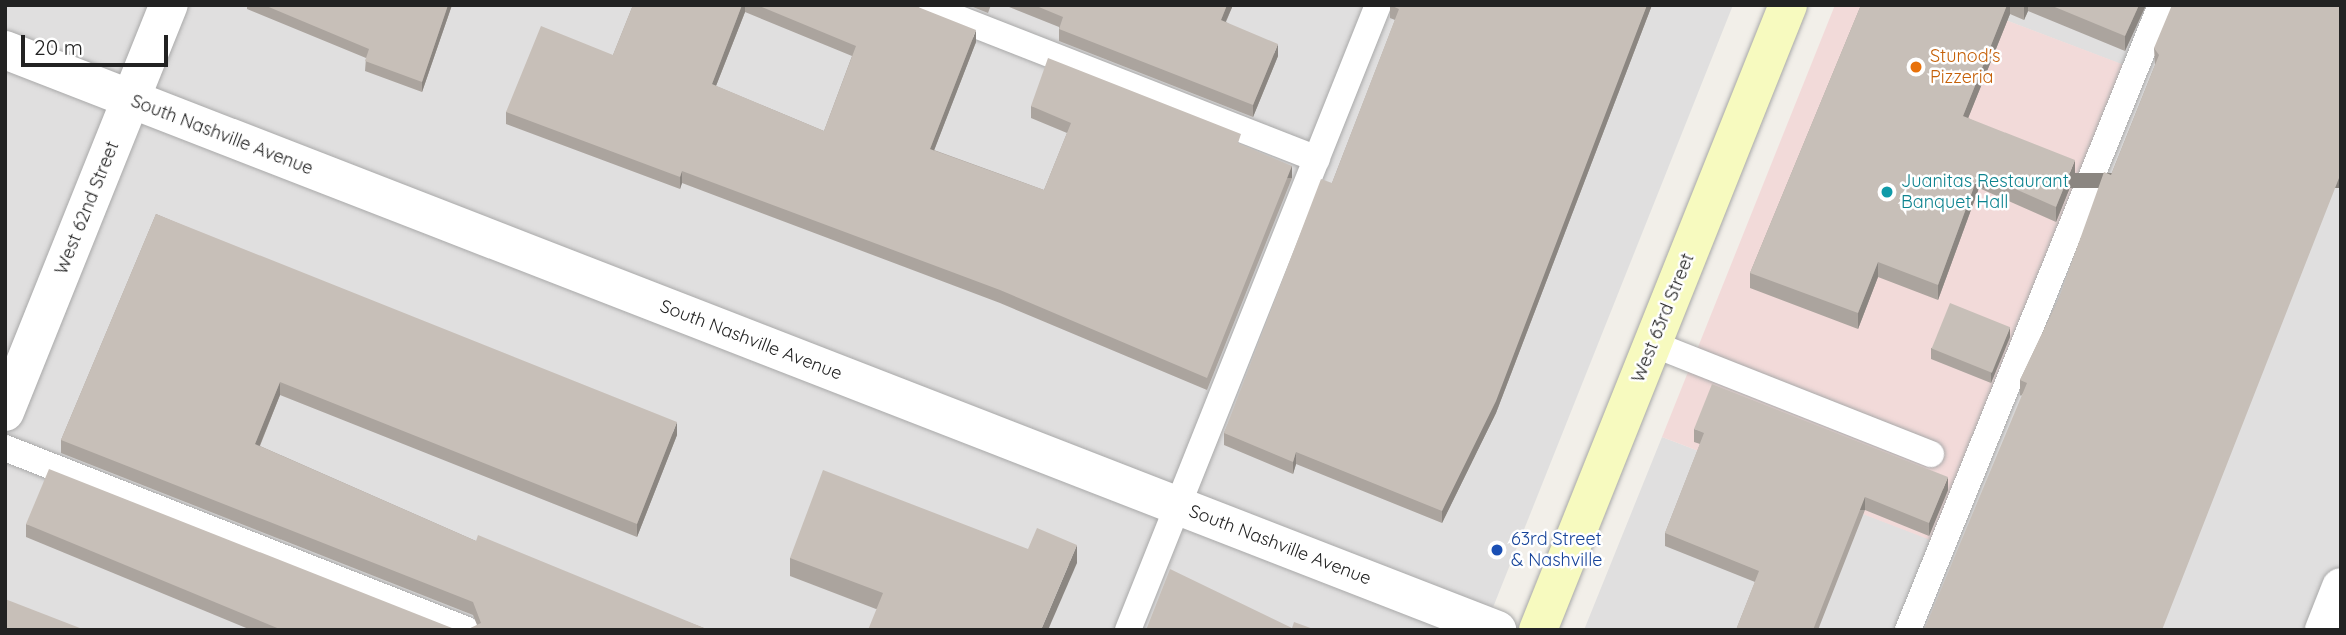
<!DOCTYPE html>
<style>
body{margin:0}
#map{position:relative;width:2346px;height:635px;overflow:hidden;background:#f2efe9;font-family:Quicksand,sans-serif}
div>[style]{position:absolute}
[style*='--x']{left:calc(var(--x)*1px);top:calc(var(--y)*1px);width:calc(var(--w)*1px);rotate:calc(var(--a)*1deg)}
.residential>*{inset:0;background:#e0dfdf}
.commercial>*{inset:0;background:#f2dad9}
.roads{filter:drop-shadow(0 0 2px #a9a9a9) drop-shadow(0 0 2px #a9a9a9)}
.service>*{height:26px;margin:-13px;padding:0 13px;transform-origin:13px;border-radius:13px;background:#fff}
.minor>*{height:38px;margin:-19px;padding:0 19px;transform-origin:19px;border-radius:19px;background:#fff}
.secondary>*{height:38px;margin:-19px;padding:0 19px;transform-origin:19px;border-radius:19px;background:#f7fabf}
.wall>*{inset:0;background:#aba49e}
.shaded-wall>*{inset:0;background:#8b8681;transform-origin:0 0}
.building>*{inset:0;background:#c7bfb8;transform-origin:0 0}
.dots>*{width:19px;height:19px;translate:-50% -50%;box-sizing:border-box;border:4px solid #fff;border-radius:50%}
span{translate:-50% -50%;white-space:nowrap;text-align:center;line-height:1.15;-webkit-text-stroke:5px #fff;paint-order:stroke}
.food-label{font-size:18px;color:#c56008}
.left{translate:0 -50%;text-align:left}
.street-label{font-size:18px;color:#222}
.culture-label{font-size:18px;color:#0d838f}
.transit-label{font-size:18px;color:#164399}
.frame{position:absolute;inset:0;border:7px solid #222;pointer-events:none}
.scale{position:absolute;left:21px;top:35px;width:147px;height:32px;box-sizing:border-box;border:4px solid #222;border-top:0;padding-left:9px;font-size:21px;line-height:24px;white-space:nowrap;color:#222;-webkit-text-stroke:5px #fff;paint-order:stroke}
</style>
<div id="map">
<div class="residential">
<div style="clip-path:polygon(5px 5px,1733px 5px,1484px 630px,5px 630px)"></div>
<div style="clip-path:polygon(1966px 5px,2341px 5px,2341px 630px,1584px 630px,1662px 437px,1932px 540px,2126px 66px)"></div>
</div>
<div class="commercial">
<div style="clip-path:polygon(1835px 5px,1966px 5px,2127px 66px,1933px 541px,1662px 437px)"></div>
</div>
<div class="roads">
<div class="service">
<div style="--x:924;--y:5;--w:422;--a:21.4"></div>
<div style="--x:1653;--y:344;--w:299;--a:21.6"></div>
<div style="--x:5;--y:448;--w:497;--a:21.5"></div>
<div style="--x:1128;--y:630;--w:673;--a:-68.2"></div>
<div style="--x:1908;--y:630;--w:674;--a:-67.96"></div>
</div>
<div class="minor">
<div style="--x:5;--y:50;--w:1601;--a:21.24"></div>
<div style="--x:5;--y:412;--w:439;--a:-68.1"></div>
<div style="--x:2324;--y:630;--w:46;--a:-68.4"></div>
</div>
<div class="secondary">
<div style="--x:1538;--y:630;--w:673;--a:-68.2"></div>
</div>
</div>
<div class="wall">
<div style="clip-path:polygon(247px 5px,452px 5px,422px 92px,365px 71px,366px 58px,247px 9px)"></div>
<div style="clip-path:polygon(evenodd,633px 5px,917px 5px,918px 7px,976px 42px,934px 150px,1044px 190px,1067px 133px,1031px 118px,1031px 106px,1241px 145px,1292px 178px,1207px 390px,1000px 303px,682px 183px,680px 189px,506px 124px,506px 112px,613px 55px,633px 5px,745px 12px,852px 56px,824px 131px,716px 86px,745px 12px)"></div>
<div style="clip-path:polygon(968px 5px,991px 5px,988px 13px)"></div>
<div style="clip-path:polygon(1004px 5px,1233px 5px,1226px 22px,1278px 56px,1253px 117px,1059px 41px,1059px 27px)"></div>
<div style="clip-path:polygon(1390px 5px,1652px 5px,1496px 413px,1442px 523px,1296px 464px,1293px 474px,1224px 445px,1224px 433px,1332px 183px,1395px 20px,1390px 18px)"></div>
<div style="clip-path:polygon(1861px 5px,2146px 5px,2125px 51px,2028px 11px,2024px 20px,2010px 14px,1968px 118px,2075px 175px,2056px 222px,1979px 188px,1938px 300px,1878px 277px,1858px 329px,1750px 288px,1750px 273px)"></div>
<div style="clip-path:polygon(2341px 5px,2021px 396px,2020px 395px,2020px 380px,2059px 298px,2111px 175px,2155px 65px,2154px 48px)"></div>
<div style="clip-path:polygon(156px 214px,677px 435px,637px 537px,280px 395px,260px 446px,476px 541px,709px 630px,477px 625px,473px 615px,61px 453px,61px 440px)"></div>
<div style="clip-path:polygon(2010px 337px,1991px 383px,1931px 359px,1931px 348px)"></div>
<div style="clip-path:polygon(1694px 429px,1948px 490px,1929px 536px,1865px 510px,1818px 630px,1736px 630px,1755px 582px,1665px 546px,1665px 533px,1700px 444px,1694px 442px)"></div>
<div style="clip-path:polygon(26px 524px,457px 630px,251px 630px,26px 537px)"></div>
<div style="clip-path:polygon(1028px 549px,1077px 563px,876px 609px,790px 576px,790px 558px)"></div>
</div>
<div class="shaded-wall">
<div style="clip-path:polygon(448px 5px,452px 5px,422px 92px,422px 82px)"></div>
<div style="clip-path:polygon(742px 5px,745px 5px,745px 12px,712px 96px,712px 84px)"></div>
<div style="clip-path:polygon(1227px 5px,1233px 5px,1221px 32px,1221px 20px)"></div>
<div style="clip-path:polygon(1647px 5px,1652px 5px,1496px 413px,1442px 523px,1442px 511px)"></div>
<div style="clip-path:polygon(2007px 5px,2010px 5px,2010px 14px,1963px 131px,1963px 116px)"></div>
<div style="clip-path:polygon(2024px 5px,2028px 5px,2028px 11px,2024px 20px)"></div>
<div style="clip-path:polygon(2139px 5px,2146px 5px,2125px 51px,2125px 36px)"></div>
<div style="clip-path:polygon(976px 30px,976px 42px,930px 161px,930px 149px)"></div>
<div style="clip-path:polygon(1278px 44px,1278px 56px,1253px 117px,1253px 105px)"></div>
<div style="clip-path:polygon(2075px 160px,2075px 175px,2056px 222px,2056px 207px)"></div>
<div style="left:1292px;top:166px;width:12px;height:228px;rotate:90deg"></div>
<div style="clip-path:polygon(682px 171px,682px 183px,680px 189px,680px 177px)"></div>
<div style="clip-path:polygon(1979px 173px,1979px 188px,1938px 300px,1938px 285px)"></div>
<div style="left:2341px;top:173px;width:15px;height:491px;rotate:90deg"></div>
<div style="clip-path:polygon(1878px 262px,1878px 277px,1858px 329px,1858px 313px)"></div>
<div style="clip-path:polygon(2010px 327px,2010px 337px,1991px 383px,1991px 373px)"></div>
<div style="clip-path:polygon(280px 382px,280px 395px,255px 457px,255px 444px)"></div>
<div style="clip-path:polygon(677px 422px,677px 435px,637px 537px,637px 524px)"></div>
<div style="clip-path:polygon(1296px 452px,1296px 464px,1293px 474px,1293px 462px)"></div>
<div style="clip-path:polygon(1948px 477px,1948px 490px,1929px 536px,1929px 523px)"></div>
<div style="left:1865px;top:497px;width:13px;height:143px;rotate:90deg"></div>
<div style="clip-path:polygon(1077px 545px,1077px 563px,1048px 630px,1041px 630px)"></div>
</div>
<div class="building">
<div style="clip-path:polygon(264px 5px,448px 5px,422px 82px,365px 61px,369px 49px)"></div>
<div style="clip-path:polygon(633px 5px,742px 5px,712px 84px,824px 131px,856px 46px,757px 5px,917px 5px,918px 7px,976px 30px,930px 149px,1044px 190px,1071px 123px,1031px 106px,1048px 58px,1241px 134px,1238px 143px,1292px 166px,1207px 378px,1000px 290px,682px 171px,680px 177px,506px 112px,541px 26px,613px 55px)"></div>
<div style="clip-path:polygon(1034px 5px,1227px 5px,1221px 20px,1278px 44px,1253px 105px,1059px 29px,1063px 17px)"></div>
<div style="clip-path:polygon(1390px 5px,1647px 5px,1496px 401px,1442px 511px,1296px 452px,1293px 462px,1224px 433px,1321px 179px,1332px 183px,1399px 9px)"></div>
<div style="clip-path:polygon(1861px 5px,2007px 5px,1963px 116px,2075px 160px,2056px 207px,1979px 173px,1938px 285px,1878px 262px,1858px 313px,1750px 273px)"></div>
<div style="clip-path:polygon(2050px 5px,2139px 5px,2125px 36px)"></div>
<div style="clip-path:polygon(2172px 5px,2341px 5px,2341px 173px,2162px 630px,1924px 630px,2027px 383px,2020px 380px,2059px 298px,2104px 172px,2111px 175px,2159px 55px,2154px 48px)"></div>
<div style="clip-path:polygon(156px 214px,677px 422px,637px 524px,280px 382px,255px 444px,476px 541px,478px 535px,709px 630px,466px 630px,481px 623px,473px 602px,61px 440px)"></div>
<div style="left:1950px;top:303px;width:65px;height:49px;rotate:22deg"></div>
<div style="clip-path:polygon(1712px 384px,1948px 477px,1929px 523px,1865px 497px,1813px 630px,1736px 630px,1759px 571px,1665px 533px,1704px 433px,1694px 429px)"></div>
<div style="clip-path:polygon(49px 469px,457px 630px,282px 630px,26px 524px)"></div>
<div style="clip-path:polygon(823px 470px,1028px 549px,1037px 528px,1077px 545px,1041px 630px,868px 630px,883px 593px,790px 558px)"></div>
<div style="clip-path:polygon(1170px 569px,1292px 628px,1294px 622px,1316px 630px,1146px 630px)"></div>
<div style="clip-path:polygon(5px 599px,85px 630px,5px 630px)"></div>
</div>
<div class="dots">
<div style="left:1916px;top:67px;background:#e8710a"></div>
<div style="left:1887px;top:192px;background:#0f9aa8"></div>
<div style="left:1497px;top:550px;background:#1a4fb4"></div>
</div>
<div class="food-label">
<span class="left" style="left:1930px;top:67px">Stunod's<br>Pizzeria</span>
</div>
<div class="street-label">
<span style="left:222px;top:135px;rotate:21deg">South Nashville Avenue</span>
<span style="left:87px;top:208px;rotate:-68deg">West 62nd Street</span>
<span style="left:1663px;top:318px;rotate:-68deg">West 63rd Street</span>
<span style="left:751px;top:340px;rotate:21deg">South Nashville Avenue</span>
<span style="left:1280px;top:545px;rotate:21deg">South Nashville Avenue</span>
</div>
<div class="culture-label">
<span class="left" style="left:1901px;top:192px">Juanitas Restaurant<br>Banquet Hall</span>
</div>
<div class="transit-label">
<span class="left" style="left:1511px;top:550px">63rd Street<br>&amp; Nashville</span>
</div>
<div class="frame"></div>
<div class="scale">20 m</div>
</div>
